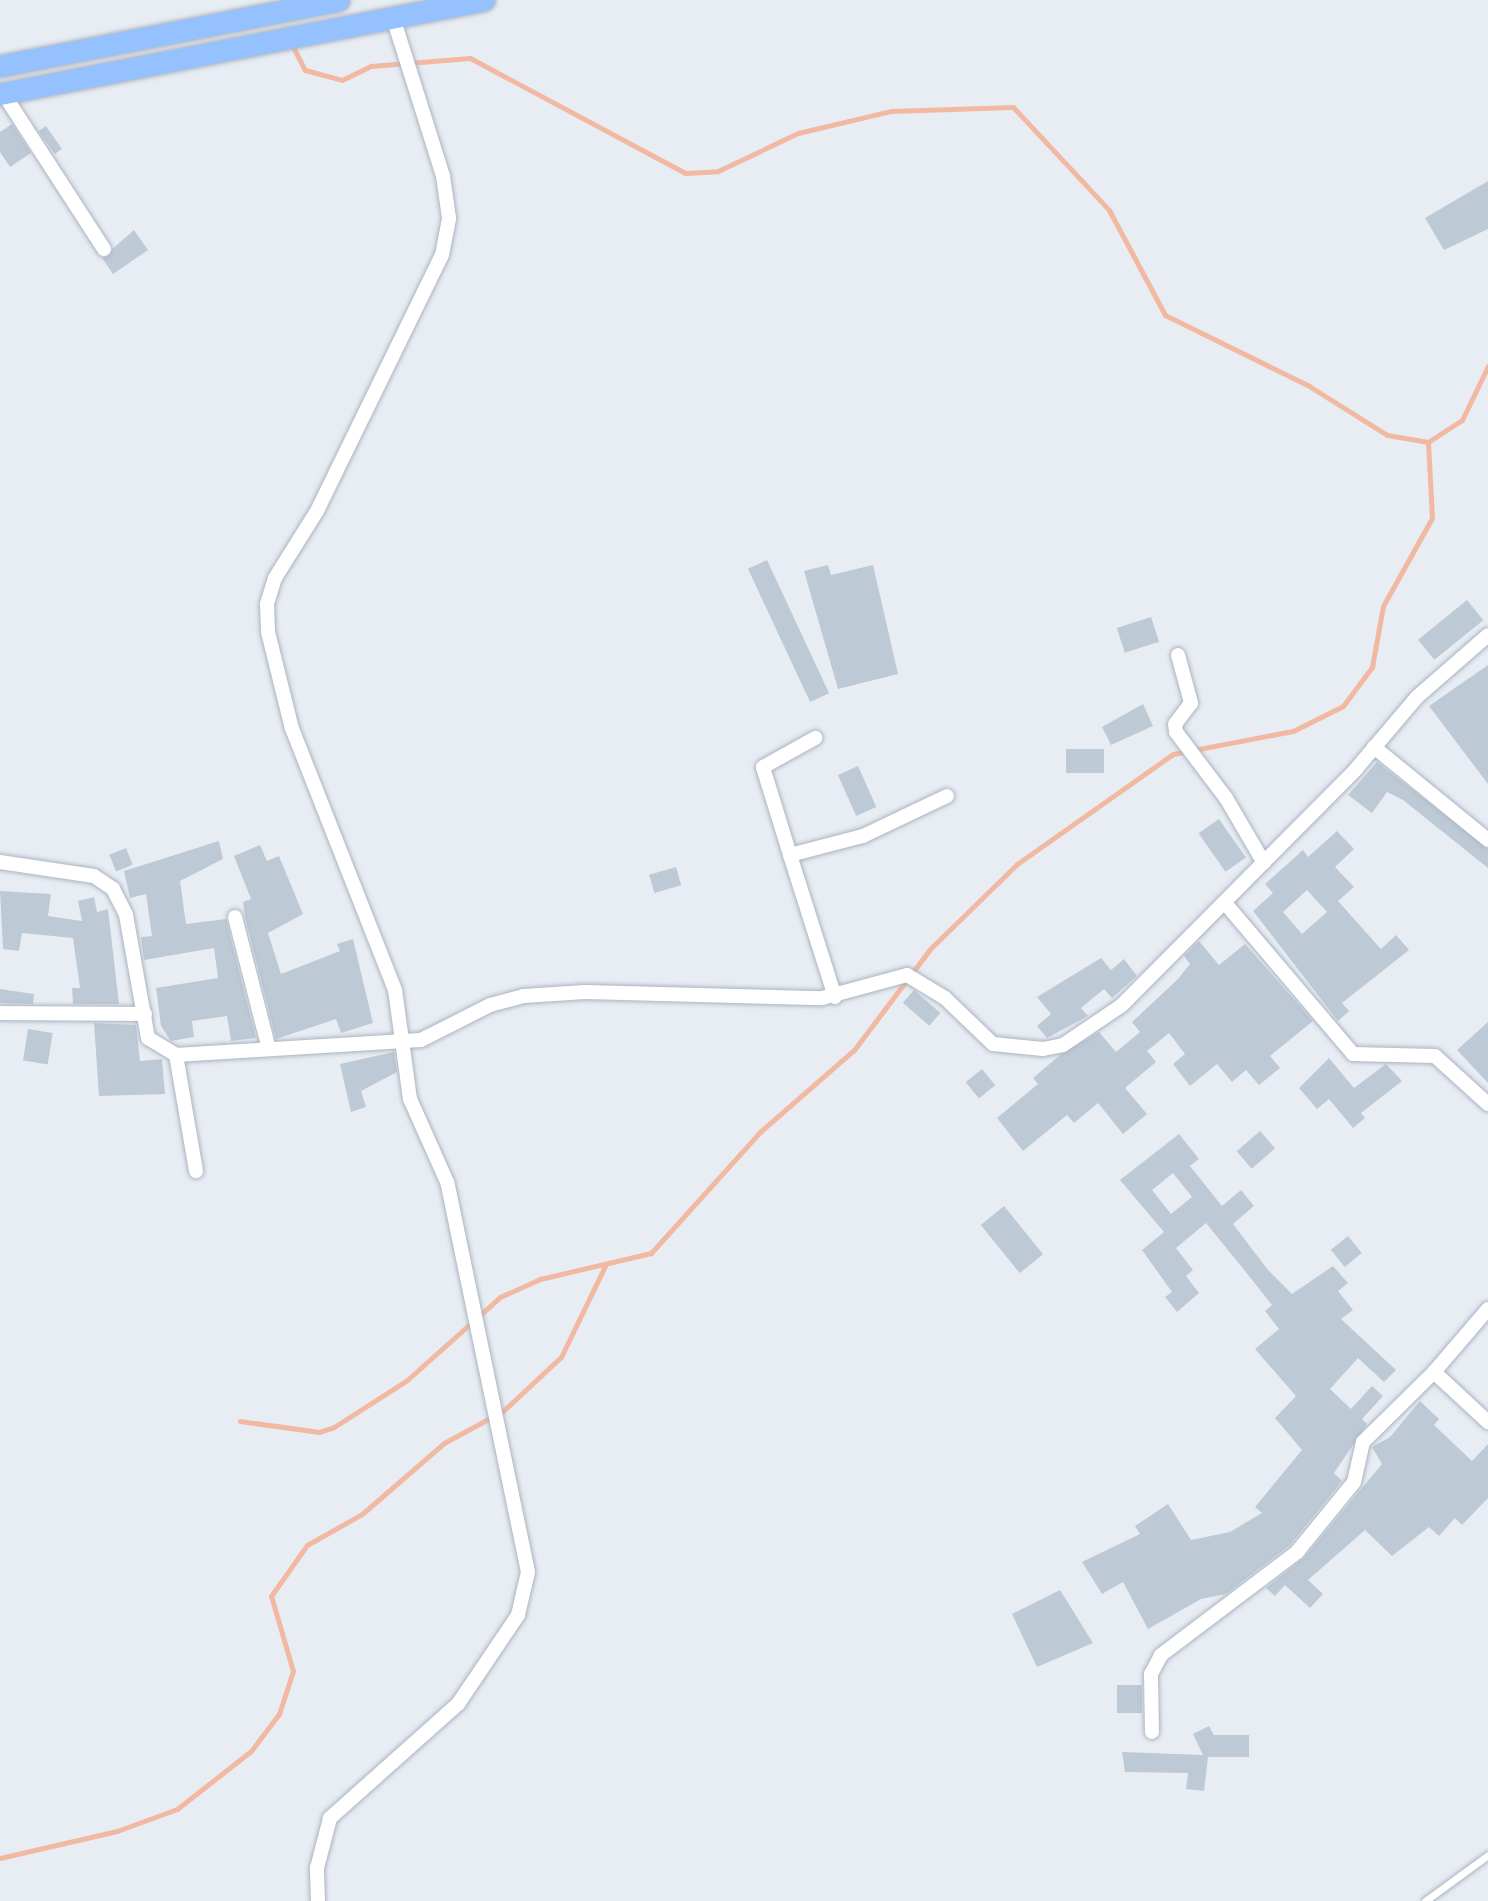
<!DOCTYPE html>
<style>
body{margin:0}
#map{position:relative;width:1488px;height:1901px;overflow:hidden;background:#e8edf4;font-family:"DejaVu Sans",sans-serif}
div>[style]{position:absolute}
[style*='--x']{left:calc(var(--x)*1px);top:calc(var(--y)*1px);width:calc(var(--w)*1px);rotate:calc(var(--a)*1deg)}
.stream>*{height:5px;margin:-2.5px;padding:0 2.5px;transform-origin:2.5px;border-radius:2.5px;background:#f2b9a2}
.building>*{inset:0;background:#bdcad6;transform-origin:0 0}
.roads{filter:drop-shadow(0 0 2px #aab4c0) drop-shadow(0 0 2px #aab4c0)}
.service>*{height:7px;margin:-3.5px;padding:0 3.5px;transform-origin:3.5px;border-radius:3.5px;background:#fff}
.minor>*{height:14px;margin:-7px;padding:0 7px;transform-origin:7px;border-radius:7px;background:#fff}
.primary>*{height:21px;margin:-10.5px;padding:0 10.5px;transform-origin:10.5px;border-radius:10.5px;background:#96c1ff}
span{translate:-50% -50%;white-space:nowrap;text-align:center;line-height:1.15;-webkit-text-stroke:7px #fff;paint-order:stroke}
</style>
<div id="map">
<div class="stream">
<div style="--x:291;--y:43;--w:30;--a:63"></div>
<div style="--x:305;--y:70;--w:38;--a:15"></div>
<div style="--x:342;--y:80;--w:32;--a:-26"></div>
<div style="--x:371;--y:66;--w:99;--a:-4.6"></div>
<div style="--x:470;--y:58;--w:244;--a:28.1"></div>
<div style="--x:685;--y:173;--w:33;--a:-3"></div>
<div style="--x:718;--y:171;--w:89;--a:-25.4"></div>
<div style="--x:798;--y:133;--w:96;--a:-13.3"></div>
<div style="--x:891;--y:111;--w:122;--a:-1.9"></div>
<div style="--x:1013;--y:107;--w:141;--a:47"></div>
<div style="--x:1109;--y:210;--w:119;--a:61.9"></div>
<div style="--x:1165;--y:315;--w:161;--a:26.2"></div>
<div style="--x:1309;--y:386;--w:92;--a:32.1"></div>
<div style="--x:1387;--y:435;--w:42;--a:9.7"></div>
<div style="--x:1428;--y:442;--w:40;--a:-32.9"></div>
<div style="--x:1462;--y:420;--w:60;--a:-64.3"></div>
<div style="--x:240;--y:1421;--w:80;--a:7.9"></div>
<div style="--x:319;--y:1432;--w:16;--a:-18"></div>
<div style="--x:334;--y:1427;--w:85;--a:-32.6"></div>
<div style="--x:406;--y:1381;--w:126;--a:-41.8"></div>
<div style="--x:500;--y:1297;--w:44;--a:-24.2"></div>
<div style="--x:540;--y:1279;--w:114;--a:-13.2"></div>
<div style="--x:651;--y:1253;--w:164;--a:-48"></div>
<div style="--x:761;--y:1131;--w:123;--a:-41.1"></div>
<div style="--x:854;--y:1050;--w:126;--a:-53"></div>
<div style="--x:930;--y:949;--w:122;--a:-44.3"></div>
<div style="--x:1017;--y:864;--w:191;--a:-35.2"></div>
<div style="--x:1173;--y:754;--w:122;--a:-10.9"></div>
<div style="--x:1293;--y:731;--w:56;--a:-26.6"></div>
<div style="--x:1343;--y:706;--w:49;--a:-53.4"></div>
<div style="--x:1372;--y:667;--w:62;--a:-79.8"></div>
<div style="--x:1383;--y:606;--w:101;--a:-60.9"></div>
<div style="--x:1432;--y:518;--w:76;--a:-93"></div>
<div style="--x:0;--y:1858;--w:120;--a:-13"></div>
<div style="--x:117;--y:1831;--w:64;--a:-20.1"></div>
<div style="--x:177;--y:1809;--w:94;--a:-38.1"></div>
<div style="--x:251;--y:1751;--w:46;--a:-52.9"></div>
<div style="--x:279;--y:1714;--w:45;--a:-72"></div>
<div style="--x:293;--y:1671;--w:78;--a:-106.3"></div>
<div style="--x:271;--y:1596;--w:62;--a:-54.8"></div>
<div style="--x:307;--y:1545;--w:63;--a:-29.4"></div>
<div style="--x:362;--y:1514;--w:108;--a:-40.9"></div>
<div style="--x:444;--y:1443;--w:67;--a:-28.5"></div>
<div style="--x:503;--y:1411;--w:79;--a:-43"></div>
<div style="--x:561;--y:1357;--w:103;--a:-64.2"></div>
</div>
<div class="building">
<div style="clip-path:polygon(12px 124px,31px 153px,10px 167px,0 152px,0 132px)"></div>
<div style="left:46px;top:126px;width:28px;height:9px;rotate:55deg"></div>
<div style="clip-path:polygon(1488px 181px,1488px 229px,1444px 250px,1425px 218px)"></div>
<div style="clip-path:polygon(134px 230px,148px 250px,113px 274px,102px 258px)"></div>
<div style="left:767px;top:560px;width:147px;height:21px;rotate:65deg"></div>
<div style="clip-path:polygon(828px 565px,831px 575px,873px 565px,898px 674px,838px 689px,804px 571px)"></div>
<div style="left:1467px;top:600px;width:26px;height:63px;rotate:51deg"></div>
<div style="left:1151px;top:617px;width:26px;height:36px;rotate:72deg"></div>
<div style="clip-path:polygon(1488px 665px,1488px 784px,1429px 706px)"></div>
<div style="clip-path:polygon(1143px 704px,1153px 726px,1111px 745px,1102px 727px)"></div>
<div style="left:1066px;top:749px;width:38px;height:24px"></div>
<div style="clip-path:polygon(1377px 762px,1488px 849px,1488px 868px,1403px 800px,1387px 792px,1372px 813px,1348px 795px)"></div>
<div style="left:858px;top:766px;width:45px;height:22px;rotate:66deg"></div>
<div style="left:1219px;top:819px;width:47px;height:25px;rotate:55deg"></div>
<div style="clip-path:polygon(evenodd,1337px 831px,1354px 849px,1335px 867px,1354px 887px,1338px 901px,1381px 949px,1396px 935px,1409px 950px,1342px 1003px,1349px 1011px,1338px 1021px,1253px 911px,1273px 893px,1265px 884px,1303px 850px,1308px 857px,1337px 831px,1307px 890px,1327px 912px,1302px 934px,1283px 912px,1307px 890px)"></div>
<div style="clip-path:polygon(219px 841px,223px 859px,180px 881px,186px 924px,226px 919px,256px 1038px,231px 1041px,227px 1016px,192px 1021px,194px 1037px,171px 1041px,161px 1026px,156px 988px,218px 978px,214px 948px,144px 960px,141px 937px,152px 936px,146px 894px,130px 898px,124px 871px)"></div>
<div style="clip-path:polygon(260px 845px,267px 861px,279px 856px,303px 914px,268px 933px,281px 974px,340px 951px,337px 944px,353px 939px,373px 1023px,341px 1033px,336px 1019px,276px 1039px,245px 917px,243px 902px,251px 899px,234px 856px)"></div>
<div style="left:126px;top:848px;width:18px;height:18px;rotate:68deg"></div>
<div style="left:676px;top:867px;width:19px;height:28px;rotate:74deg"></div>
<div style="clip-path:polygon(0 891px,51px 894px,48px 916px,82px 921px,78px 901px,94px 897px,97px 912px,108px 909px,119px 1004px,73px 1004px,72px 988px,80px 988px,73px 938px,22px 933px,19px 951px,3px 949px)"></div>
<div style="clip-path:polygon(1199px 941px,1219px 965px,1245px 944px,1313px 1021px,1270px 1056px,1280px 1068px,1259px 1085px,1246px 1070px,1232px 1082px,1217px 1064px,1190px 1086px,1173px 1064px,1185px 1054px,1169px 1033px,1147px 1051px,1156px 1062px,1125px 1088px,1147px 1114px,1123px 1134px,1098px 1103px,1074px 1123px,1067px 1115px,1023px 1151px,997px 1118px,1038px 1084px,1033px 1078px,1060px 1055px,1099px 1032px,1116px 1052px,1140px 1032px,1132px 1022px,1178px 979px,1190px 964px,1184px 956px)"></div>
<div style="clip-path:polygon(1101px 958px,1111px 970px,1124px 959px,1137px 976px,1112px 998px,1104px 989px,1081px 1008px,1088px 1016px,1047px 1038px,1037px 1026px,1051px 1014px,1037px 997px)"></div>
<div style="clip-path:polygon(0 989px,34px 994px,33px 1004px,0 1003px)"></div>
<div style="left:914px;top:990px;width:35px;height:17px;rotate:41deg"></div>
<div style="clip-path:polygon(1488px 1022px,1488px 1083px,1457px 1050px)"></div>
<div style="clip-path:polygon(94px 1023px,136px 1025px,140px 1061px,162px 1059px,165px 1094px,99px 1096px)"></div>
<div style="left:28px;top:1029px;width:25px;height:32px;rotate:9deg"></div>
<div style="clip-path:polygon(394px 1052px,397px 1072px,361px 1091px,366px 1107px,351px 1112px,340px 1064px)"></div>
<div style="clip-path:polygon(1329px 1058px,1354px 1088px,1386px 1064px,1402px 1081px,1361px 1113px,1365px 1118px,1353px 1128px,1329px 1099px,1317px 1109px,1299px 1088px)"></div>
<div style="left:982px;top:1069px;width:21px;height:21px;rotate:51deg"></div>
<div style="left:1260px;top:1131px;width:23px;height:31px;rotate:49deg"></div>
<div style="clip-path:polygon(evenodd,1179px 1134px,1199px 1159px,1190px 1166px,1222px 1206px,1241px 1190px,1254px 1206px,1233px 1224px,1268px 1270px,1292px 1294px,1333px 1266px,1348px 1283px,1338px 1291px,1353px 1310px,1341px 1319px,1396px 1370px,1384px 1382px,1358px 1358px,1330px 1389px,1351px 1409px,1372px 1386px,1383px 1396px,1362px 1419px,1367px 1424px,1334px 1473px,1342px 1481px,1290px 1545px,1226px 1594px,1201px 1599px,1148px 1629px,1123px 1582px,1102px 1594px,1082px 1562px,1140px 1534px,1135px 1526px,1168px 1504px,1191px 1540px,1230px 1532px,1262px 1513px,1255px 1507px,1302px 1450px,1275px 1418px,1296px 1396px,1255px 1349px,1279px 1329px,1265px 1311px,1272px 1305px,1241px 1266px,1206px 1223px,1176px 1248px,1193px 1270px,1186px 1276px,1199px 1293px,1177px 1312px,1165px 1297px,1172px 1292px,1142px 1250px,1164px 1232px,1120px 1180px,1179px 1134px,1173px 1173px,1192px 1197px,1171px 1214px,1152px 1190px,1173px 1173px)"></div>
<div style="left:1004px;top:1206px;width:62px;height:30px;rotate:51deg"></div>
<div style="left:1348px;top:1236px;width:22px;height:22px;rotate:51deg"></div>
<div style="clip-path:polygon(1420px 1401px,1439px 1419px,1434px 1425px,1472px 1461px,1488px 1444px,1488px 1498px,1462px 1525px,1455px 1518px,1439px 1536px,1429px 1527px,1392px 1556px,1365px 1530px,1308px 1580px,1323px 1594px,1310px 1608px,1285px 1585px,1275px 1596px,1266px 1588px,1304px 1558px,1382px 1464px,1372px 1447px,1390px 1437px)"></div>
<div style="clip-path:polygon(1060px 1590px,1093px 1643px,1037px 1667px,1012px 1614px)"></div>
<div style="left:1117px;top:1685px;width:25px;height:28px"></div>
<div style="clip-path:polygon(1209px 1726px,1214px 1735px,1249px 1735px,1249px 1757px,1208px 1757px,1204px 1791px,1186px 1789px,1188px 1773px,1125px 1772px,1122px 1752px,1203px 1755px,1193px 1734px)"></div>
</div>
<div class="roads">
<div class="service">
<div style="--x:1425;--y:1901;--w:78;--a:-36.1"></div>
</div>
<div class="minor">
<div style="--x:3;--y:93;--w:186;--a:57.1"></div>
<div style="--x:1178;--y:655;--w:50;--a:74.8"></div>
<div style="--x:1191;--y:703;--w:26;--a:127"></div>
<div style="--x:1175;--y:724;--w:8;--a:83"></div>
<div style="--x:1176;--y:732;--w:83;--a:52.9"></div>
<div style="--x:1226;--y:798;--w:75;--a:59.7"></div>
<div style="--x:1374;--y:747;--w:147;--a:39.2"></div>
<div style="--x:790;--y:855;--w:92;--a:-107.1"></div>
<div style="--x:763;--y:767;--w:60;--a:-29.1"></div>
<div style="--x:0;--y:862;--w:95;--a:8.5"></div>
<div style="--x:94;--y:876;--w:23;--a:34"></div>
<div style="--x:113;--y:889;--w:29;--a:63"></div>
<div style="--x:126;--y:915;--w:125;--a:79.9"></div>
<div style="--x:148;--y:1038;--w:33;--a:31"></div>
<div style="--x:176;--y:1055;--w:245;--a:-3.5"></div>
<div style="--x:421;--y:1040;--w:77;--a:-26.9"></div>
<div style="--x:490;--y:1005;--w:35;--a:-15"></div>
<div style="--x:524;--y:996;--w:61;--a:-3.8"></div>
<div style="--x:585;--y:992;--w:237;--a:1.5"></div>
<div style="--x:822;--y:998;--w:88;--a:-15.1"></div>
<div style="--x:907;--y:975;--w:44;--a:31.2"></div>
<div style="--x:945;--y:998;--w:66;--a:43.8"></div>
<div style="--x:993;--y:1044;--w:50;--a:5.7"></div>
<div style="--x:1043;--y:1049;--w:20;--a:-11"></div>
<div style="--x:1063;--y:1045;--w:71;--a:-34.1"></div>
<div style="--x:1122;--y:1005;--w:332;--a:-45.2"></div>
<div style="--x:1356;--y:769;--w:94;--a:-49.7"></div>
<div style="--x:1417;--y:697;--w:94;--a:-41.1"></div>
<div style="--x:1225;--y:903;--w:198;--a:49.7"></div>
<div style="--x:1353;--y:1054;--w:82;--a:1.4"></div>
<div style="--x:1435;--y:1056;--w:72;--a:42.2"></div>
<div style="--x:235;--y:917;--w:136;--a:75.6"></div>
<div style="--x:835;--y:997;--w:149;--a:-107.6"></div>
<div style="--x:790;--y:855;--w:75;--a:-14.6"></div>
<div style="--x:863;--y:836;--w:93;--a:-25.5"></div>
<div style="--x:0;--y:1013;--w:145;--a:0.4"></div>
<div style="--x:176;--y:1055;--w:118;--a:80.2"></div>
<div style="--x:1488;--y:1309;--w:83;--a:130.6"></div>
<div style="--x:1434;--y:1372;--w:74;--a:42.8"></div>
<div style="--x:1152;--y:1732;--w:58;--a:-91"></div>
<div style="--x:1151;--y:1674;--w:21;--a:-62"></div>
<div style="--x:1161;--y:1655;--w:171;--a:-37.1"></div>
<div style="--x:1297;--y:1552;--w:90;--a:-50.8"></div>
<div style="--x:1354;--y:1482;--w:41;--a:-77.3"></div>
<div style="--x:1363;--y:1442;--w:100;--a:-44.6"></div>
<div style="--x:318;--y:1901;--w:33;--a:-92"></div>
<div style="--x:317;--y:1868;--w:52;--a:-75.4"></div>
<div style="--x:330;--y:1818;--w:171;--a:-41.7"></div>
<div style="--x:458;--y:1704;--w:107;--a:-56"></div>
<div style="--x:518;--y:1615;--w:44;--a:-76.9"></div>
<div style="--x:528;--y:1572;--w:398;--a:-101.7"></div>
<div style="--x:447;--y:1182;--w:91;--a:-114"></div>
<div style="--x:410;--y:1099;--w:110;--a:-97.8"></div>
<div style="--x:395;--y:990;--w:281;--a:-111.5"></div>
<div style="--x:292;--y:729;--w:100;--a:-103.9"></div>
<div style="--x:268;--y:632;--w:28;--a:-92"></div>
<div style="--x:267;--y:604;--w:27;--a:-73"></div>
<div style="--x:275;--y:578;--w:79;--a:-57.9"></div>
<div style="--x:317;--y:511;--w:285;--a:-64"></div>
<div style="--x:442;--y:255;--w:38;--a:-79"></div>
<div style="--x:449;--y:218;--w:42;--a:-98.1"></div>
<div style="--x:443;--y:176;--w:167;--a:-107.5"></div>
</div>
<div class="primary">
<div style="--x:0;--y:66;--w:345;--a:-11"></div>
<div style="--x:0;--y:94;--w:493;--a:-11"></div>
</div>
</div>
</div>
